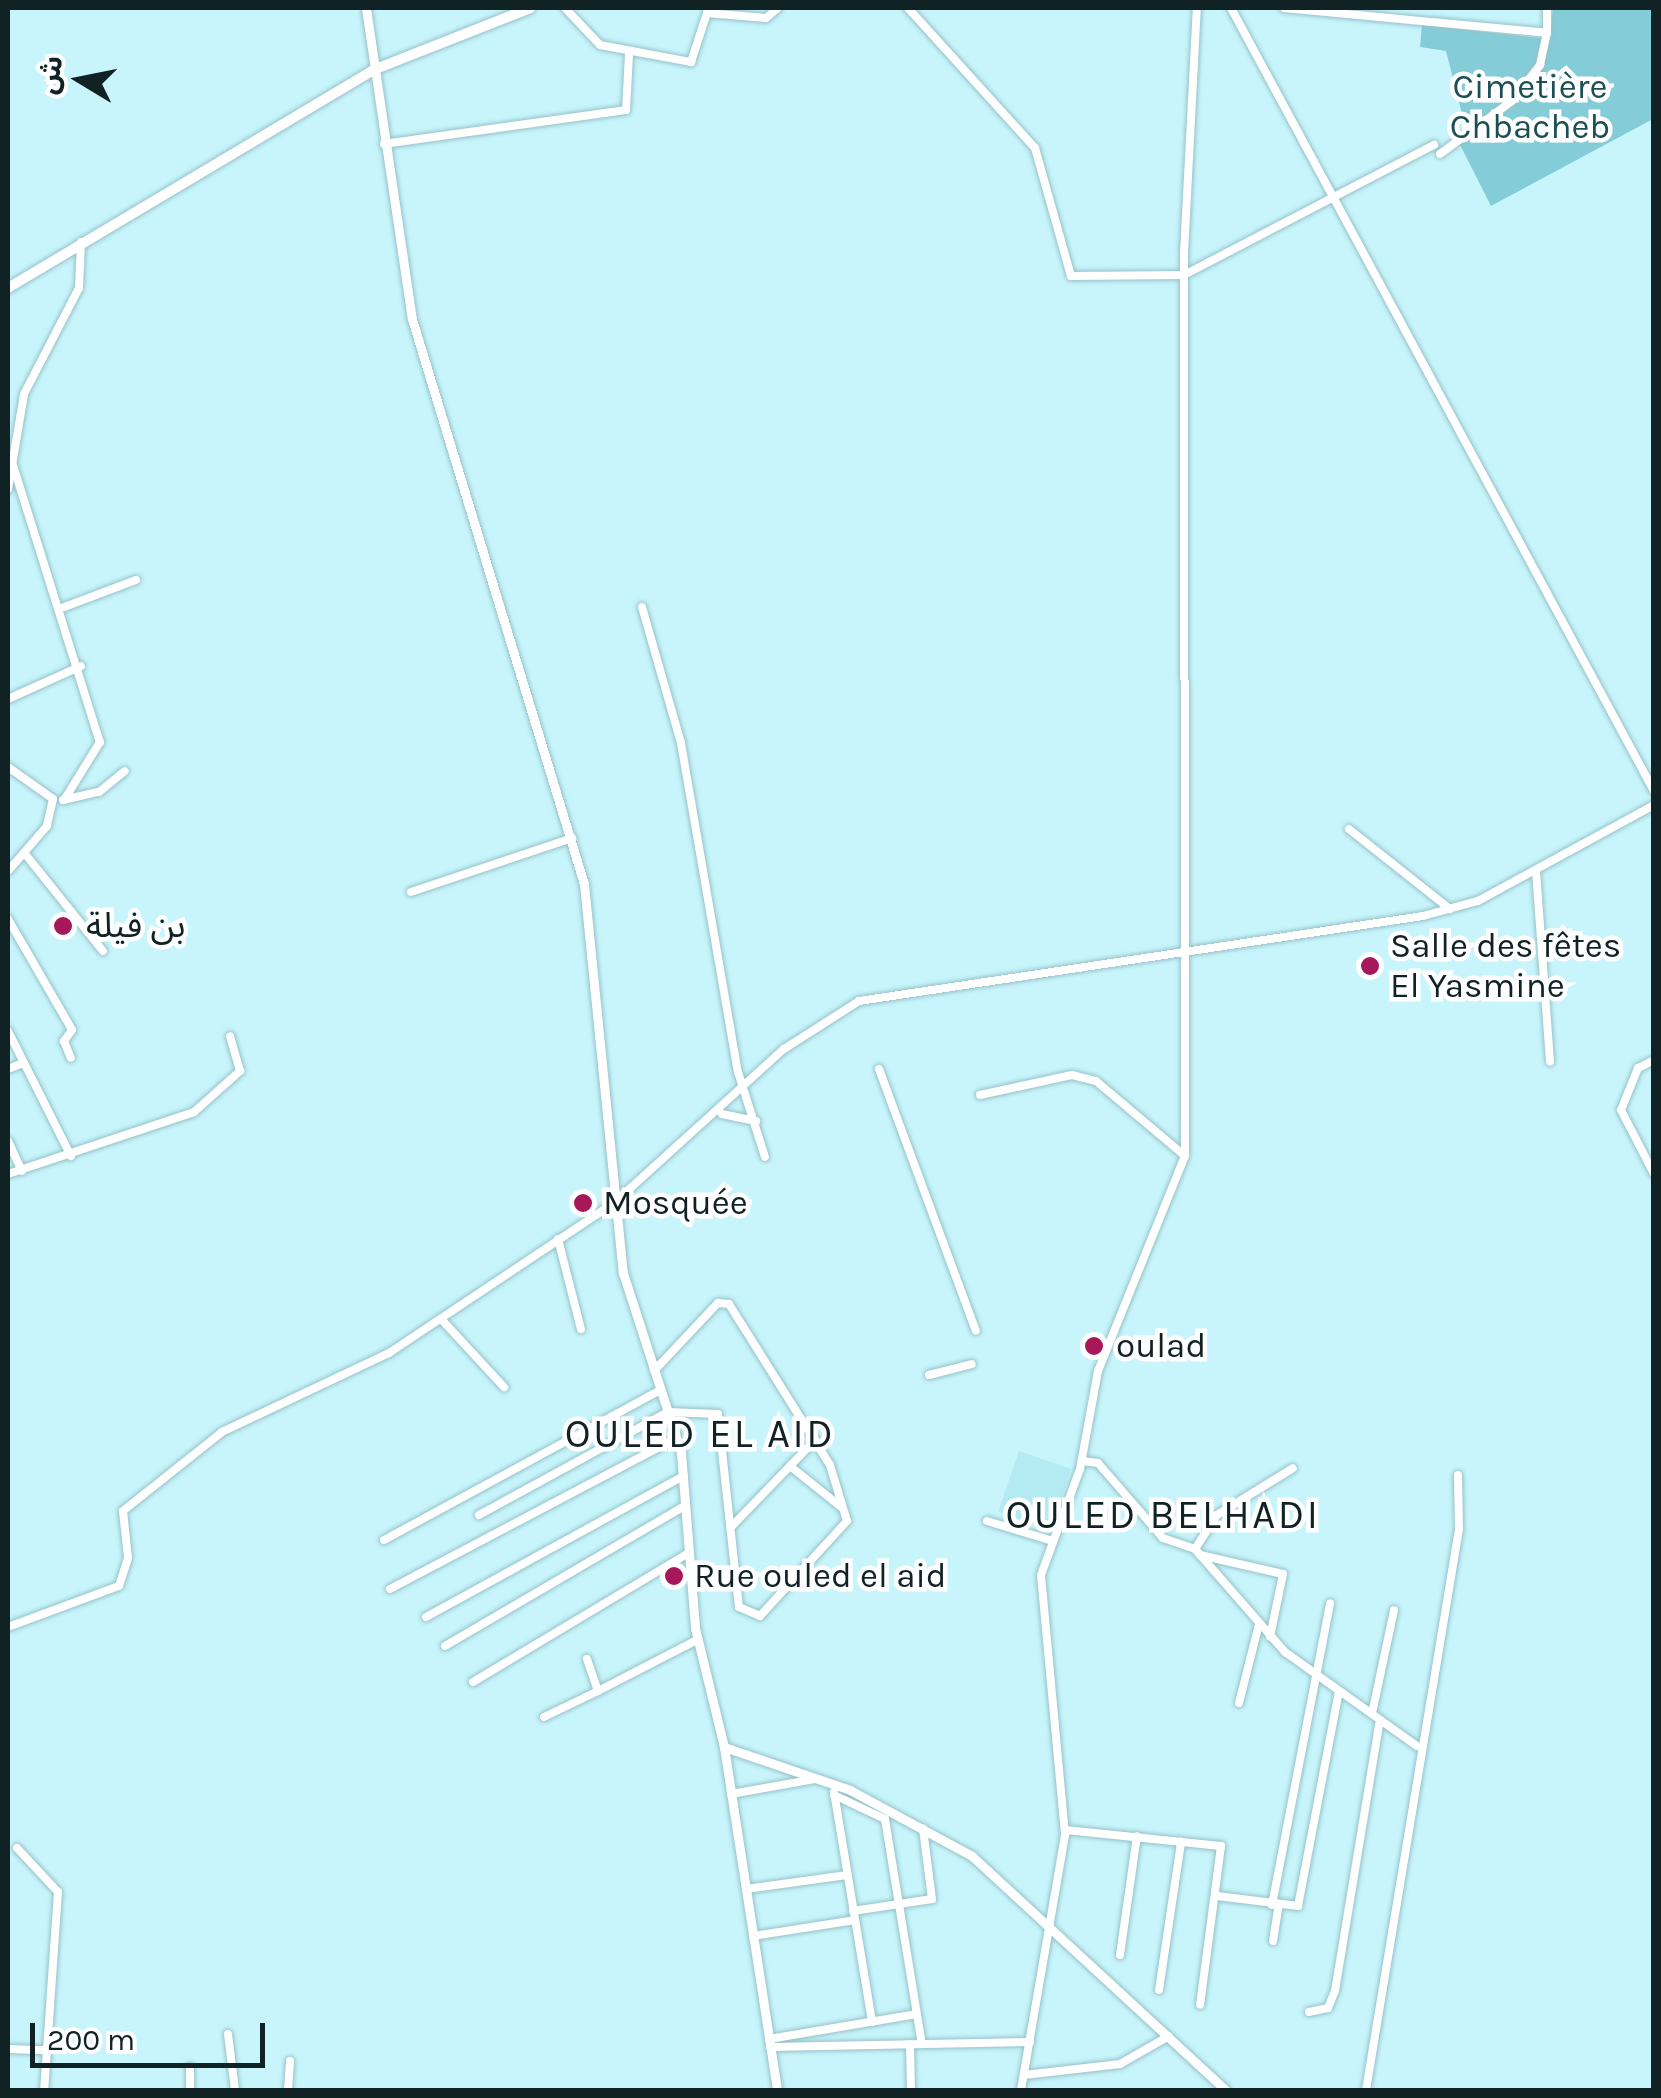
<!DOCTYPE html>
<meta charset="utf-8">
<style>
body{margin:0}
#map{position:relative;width:1661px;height:2098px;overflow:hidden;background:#c8f5fc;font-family:Karla,"Noto Sans Arabic",sans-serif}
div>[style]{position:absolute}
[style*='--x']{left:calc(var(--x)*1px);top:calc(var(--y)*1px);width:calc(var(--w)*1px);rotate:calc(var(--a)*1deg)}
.built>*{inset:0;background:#b4ebf3;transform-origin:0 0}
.green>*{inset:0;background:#84cdd8}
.roads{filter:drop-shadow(0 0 2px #96c2c8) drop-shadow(0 0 2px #96c2c8)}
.minor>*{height:8px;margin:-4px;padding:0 4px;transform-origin:4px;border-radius:4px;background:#fff}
.tertiary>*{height:9px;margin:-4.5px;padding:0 4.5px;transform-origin:4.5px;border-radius:4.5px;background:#fff}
.secondary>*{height:10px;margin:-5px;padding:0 5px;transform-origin:5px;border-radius:5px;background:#fff}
.dots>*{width:28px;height:28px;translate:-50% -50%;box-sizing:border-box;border:5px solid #fff;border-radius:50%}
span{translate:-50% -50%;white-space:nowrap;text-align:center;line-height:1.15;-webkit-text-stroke:9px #fff;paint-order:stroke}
.park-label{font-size:35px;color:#1b4f56}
.poi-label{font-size:35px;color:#112224}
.left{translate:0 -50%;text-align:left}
.quarter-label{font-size:40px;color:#112224;letter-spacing:2.5px}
.frame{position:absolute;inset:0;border:10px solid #112224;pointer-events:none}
.north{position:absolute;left:30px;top:30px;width:100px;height:100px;-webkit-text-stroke:8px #fff;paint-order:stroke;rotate:280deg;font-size:28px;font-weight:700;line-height:40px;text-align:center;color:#112224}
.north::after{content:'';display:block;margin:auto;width:35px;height:45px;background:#112224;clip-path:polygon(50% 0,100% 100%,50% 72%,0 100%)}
.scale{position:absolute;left:30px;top:2023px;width:235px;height:45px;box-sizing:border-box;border:5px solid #112224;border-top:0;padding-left:12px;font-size:30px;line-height:35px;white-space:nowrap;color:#112224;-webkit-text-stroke:8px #fff;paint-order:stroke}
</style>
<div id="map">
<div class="built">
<div style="left:1019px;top:1451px;width:55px;height:64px;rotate:19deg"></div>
</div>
<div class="green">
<div style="clip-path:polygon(1553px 8px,1653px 8px,1653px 119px,1491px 206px,1455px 135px,1466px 130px,1446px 51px,1420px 47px,1422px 25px,1550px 39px)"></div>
</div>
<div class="roads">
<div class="minor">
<div style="--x:565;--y:8;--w:51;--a:46.6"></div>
<div style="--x:600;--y:45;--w:93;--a:10.6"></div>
<div style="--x:691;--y:62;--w:52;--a:-71.9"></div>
<div style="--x:707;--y:13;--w:59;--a:4.8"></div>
<div style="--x:766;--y:18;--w:16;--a:-40"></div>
<div style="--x:908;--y:8;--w:189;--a:47.8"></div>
<div style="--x:1035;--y:148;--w:133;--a:74.3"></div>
<div style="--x:1071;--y:276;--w:113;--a:-0.5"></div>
<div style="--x:1184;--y:275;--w:282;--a:-27.5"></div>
<div style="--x:1231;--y:8;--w:890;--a:61.62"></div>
<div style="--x:1284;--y:8;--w:264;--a:5.4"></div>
<div style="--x:1547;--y:33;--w:25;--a:-90"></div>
<div style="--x:384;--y:144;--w:244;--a:-8"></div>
<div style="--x:626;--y:110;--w:55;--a:-86.9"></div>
<div style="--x:1440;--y:154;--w:89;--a:-36.4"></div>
<div style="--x:1512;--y:101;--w:46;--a:-52.1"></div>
<div style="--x:1540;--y:65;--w:33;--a:-78"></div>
<div style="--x:12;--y:462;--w:294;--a:72.6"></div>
<div style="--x:100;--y:742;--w:68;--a:121.8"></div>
<div style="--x:8;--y:489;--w:96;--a:-80.4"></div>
<div style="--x:24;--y:394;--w:119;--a:-62.6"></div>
<div style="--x:79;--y:288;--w:46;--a:-87.5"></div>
<div style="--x:64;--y:607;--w:77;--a:-20.6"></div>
<div style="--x:642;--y:607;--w:141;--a:74"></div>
<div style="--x:681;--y:743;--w:334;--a:80.2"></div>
<div style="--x:738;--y:1072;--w:89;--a:72.4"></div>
<div style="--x:8;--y:699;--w:80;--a:-24.3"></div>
<div style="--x:8;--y:767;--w:55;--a:35.4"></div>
<div style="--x:53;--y:799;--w:28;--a:103"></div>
<div style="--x:47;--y:826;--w:60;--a:130.9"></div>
<div style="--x:63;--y:800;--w:37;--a:-13"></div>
<div style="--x:99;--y:792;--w:33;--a:-39"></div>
<div style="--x:1349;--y:829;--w:129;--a:38.4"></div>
<div style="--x:26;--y:855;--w:123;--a:51.3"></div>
<div style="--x:1536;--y:871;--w:191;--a:85.8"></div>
<div style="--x:411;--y:892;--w:170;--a:-18.5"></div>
<div style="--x:8;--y:919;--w:128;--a:60"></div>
<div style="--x:72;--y:1030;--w:14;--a:126"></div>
<div style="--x:64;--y:1041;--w:18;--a:68"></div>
<div style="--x:8;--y:1031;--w:140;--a:63.3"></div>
<div style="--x:1654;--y:1060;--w:18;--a:153"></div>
<div style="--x:1638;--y:1068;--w:45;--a:112"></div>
<div style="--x:1621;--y:1110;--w:72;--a:62.7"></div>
<div style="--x:8;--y:1069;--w:16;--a:-22"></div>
<div style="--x:879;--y:1069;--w:279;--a:69.7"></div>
<div style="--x:980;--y:1095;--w:94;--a:-12.3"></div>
<div style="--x:1072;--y:1075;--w:25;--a:14"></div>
<div style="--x:1096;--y:1081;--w:116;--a:40.1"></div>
<div style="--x:722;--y:1114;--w:35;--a:12"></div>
<div style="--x:8;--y:1141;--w:33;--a:65"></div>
<div style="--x:8;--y:1174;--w:196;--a:-18.4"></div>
<div style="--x:194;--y:1112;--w:62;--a:-41.7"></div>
<div style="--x:240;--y:1071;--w:36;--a:-106"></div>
<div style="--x:558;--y:1239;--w:93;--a:75.7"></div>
<div style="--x:441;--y:1319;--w:93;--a:47.2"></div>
<div style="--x:929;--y:1375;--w:44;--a:-14.3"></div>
<div style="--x:1082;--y:1461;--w:16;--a:7"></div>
<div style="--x:1098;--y:1463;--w:99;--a:49.1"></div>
<div style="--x:1163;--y:1538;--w:34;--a:19"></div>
<div style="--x:1195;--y:1549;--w:40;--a:-57.1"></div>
<div style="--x:1217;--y:1515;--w:89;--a:-31.7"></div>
<div style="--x:790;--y:1466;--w:65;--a:38.8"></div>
<div style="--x:479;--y:1515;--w:215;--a:-28.6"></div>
<div style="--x:668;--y:1412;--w:50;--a:2.3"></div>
<div style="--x:718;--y:1414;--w:194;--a:83.8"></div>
<div style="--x:739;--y:1607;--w:23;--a:23"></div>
<div style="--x:760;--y:1616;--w:129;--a:-47.5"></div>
<div style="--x:847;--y:1521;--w:59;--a:-106.9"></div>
<div style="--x:830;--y:1465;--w:190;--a:-122.1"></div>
<div style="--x:729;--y:1304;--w:11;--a:-175"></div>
<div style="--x:718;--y:1303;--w:93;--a:133.3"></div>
<div style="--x:987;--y:1521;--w:69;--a:16.9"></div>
<div style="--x:732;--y:1526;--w:120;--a:-46"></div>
<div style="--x:384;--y:1540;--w:314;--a:-28.5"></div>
<div style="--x:1195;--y:1549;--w:137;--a:48.9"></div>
<div style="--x:1285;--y:1652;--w:162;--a:35.5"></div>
<div style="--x:1200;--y:1555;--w:85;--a:12.9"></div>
<div style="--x:1283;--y:1574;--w:64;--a:101.7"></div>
<div style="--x:390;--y:1589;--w:324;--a:-27.8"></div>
<div style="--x:426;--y:1617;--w:294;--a:-28.7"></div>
<div style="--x:8;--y:1627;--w:118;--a:-20.3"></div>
<div style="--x:119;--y:1586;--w:29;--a:-72"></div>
<div style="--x:128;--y:1558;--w:47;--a:-96.1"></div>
<div style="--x:123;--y:1511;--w:127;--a:-38.6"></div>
<div style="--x:222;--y:1432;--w:185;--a:-25.3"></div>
<div style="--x:389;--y:1353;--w:272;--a:-33.7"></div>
<div style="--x:615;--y:1202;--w:228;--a:-42.2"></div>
<div style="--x:784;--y:1049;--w:89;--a:-32.6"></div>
<div style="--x:859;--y:1001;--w:570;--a:-8.57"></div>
<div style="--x:1423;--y:916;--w:57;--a:-15.3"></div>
<div style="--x:1478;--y:901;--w:200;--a:-28.6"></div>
<div style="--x:445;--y:1646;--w:279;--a:-30.3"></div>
<div style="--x:473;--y:1682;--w:249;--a:-30.9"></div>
<div style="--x:598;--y:1691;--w:111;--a:-27.3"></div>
<div style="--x:1239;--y:1703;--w:81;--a:-75.8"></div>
<div style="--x:1373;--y:1709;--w:101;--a:-78"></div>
<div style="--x:544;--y:1717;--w:60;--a:-25.7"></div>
<div style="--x:598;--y:1691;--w:34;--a:-109"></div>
<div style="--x:834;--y:1792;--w:233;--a:80.6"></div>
<div style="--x:731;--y:1794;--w:85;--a:-10.1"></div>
<div style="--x:834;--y:1795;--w:56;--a:25.2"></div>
<div style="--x:885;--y:1819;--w:228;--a:80.7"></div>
<div style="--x:1065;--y:1830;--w:157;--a:5.9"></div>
<div style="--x:1221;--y:1846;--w:160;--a:97.5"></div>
<div style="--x:17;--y:1848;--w:60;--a:47"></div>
<div style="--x:58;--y:1892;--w:198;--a:94"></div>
<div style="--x:746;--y:1889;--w:102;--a:-7.9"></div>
<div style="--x:1217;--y:1896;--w:82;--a:7"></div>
<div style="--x:1298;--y:1906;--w:218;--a:-79.2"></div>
<div style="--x:1272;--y:1905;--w:307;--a:-79.1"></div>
<div style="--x:853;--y:1911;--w:80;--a:-8.6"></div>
<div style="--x:932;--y:1899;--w:71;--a:-97.3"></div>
<div style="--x:753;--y:1936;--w:103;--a:-8.9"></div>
<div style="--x:1273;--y:1941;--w:36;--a:-81"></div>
<div style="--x:1120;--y:1955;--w:120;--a:-81.9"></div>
<div style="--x:1159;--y:1990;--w:150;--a:-81.5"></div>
<div style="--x:1309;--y:2012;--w:19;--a:-12"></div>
<div style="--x:1328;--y:2008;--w:18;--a:-68"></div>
<div style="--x:1335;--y:1991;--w:275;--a:-80.6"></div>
<div style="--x:228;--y:2034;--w:56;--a:82.9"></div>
<div style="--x:769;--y:2039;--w:150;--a:-9.6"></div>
<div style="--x:910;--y:2044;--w:46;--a:88.8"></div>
<div style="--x:770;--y:2047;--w:260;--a:-1.1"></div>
<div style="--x:8;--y:2049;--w:37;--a:2"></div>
<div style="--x:1024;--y:2075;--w:97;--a:-6.5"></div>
<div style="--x:1120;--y:2064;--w:56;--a:-29.7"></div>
<div style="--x:190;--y:2090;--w:23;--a:-90"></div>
<div style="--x:288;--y:2090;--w:29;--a:-86"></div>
<div style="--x:1021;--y:2090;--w:260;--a:-80.2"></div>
<div style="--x:1065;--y:1834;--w:260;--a:-95.3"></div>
<div style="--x:1041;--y:1575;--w:113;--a:-69.8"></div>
<div style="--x:1080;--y:1469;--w:100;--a:-79.6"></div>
<div style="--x:1098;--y:1371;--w:232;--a:-68"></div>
<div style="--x:1185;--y:1156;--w:903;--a:-90.06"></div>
<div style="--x:1184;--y:253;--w:245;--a:-87"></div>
<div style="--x:1366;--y:2090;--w:569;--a:-80.59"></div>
<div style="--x:1459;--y:1529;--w:54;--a:-91.1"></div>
</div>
<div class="tertiary">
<div style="--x:366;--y:8;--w:314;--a:81.6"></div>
<div style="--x:412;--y:319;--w:591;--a:73.07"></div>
<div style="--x:584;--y:884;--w:391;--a:84.3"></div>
<div style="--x:623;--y:1273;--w:189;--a:72.1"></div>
<div style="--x:681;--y:1453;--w:176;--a:85.4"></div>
<div style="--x:695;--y:1628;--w:122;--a:76.3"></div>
<div style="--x:724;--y:1747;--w:347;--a:81.2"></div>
<div style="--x:724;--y:1747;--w:133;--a:18.8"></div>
<div style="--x:850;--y:1790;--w:139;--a:28.4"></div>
<div style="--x:972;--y:1856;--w:345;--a:42.7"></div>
</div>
<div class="secondary">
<div style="--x:8;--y:288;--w:425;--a:-30.8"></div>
<div style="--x:373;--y:70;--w:169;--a:-21.5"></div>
</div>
</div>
<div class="dots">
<div style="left:63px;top:926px;background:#a61859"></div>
<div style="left:1370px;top:966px;background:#a61859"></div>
<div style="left:583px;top:1203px;background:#a61859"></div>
<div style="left:1094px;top:1346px;background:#a61859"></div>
<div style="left:674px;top:1576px;background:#a61859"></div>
</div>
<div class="park-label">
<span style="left:1530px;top:107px">Cimetière<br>Chbacheb</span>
</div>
<div class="poi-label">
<span class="left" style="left:86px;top:926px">بن فيلة</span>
<span class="left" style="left:1390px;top:966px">Salle des fêtes<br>El Yasmine</span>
<span class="left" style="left:603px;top:1203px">Mosquée</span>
<span class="left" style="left:1116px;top:1346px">oulad</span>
<span class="left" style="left:694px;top:1576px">Rue ouled el aid</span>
</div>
<div class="quarter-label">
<span style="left:700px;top:1434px">OULED EL AID</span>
<span style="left:1163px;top:1515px">OULED BELHADI</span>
</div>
<div class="frame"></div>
<div class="north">ش</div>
<div class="scale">200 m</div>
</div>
